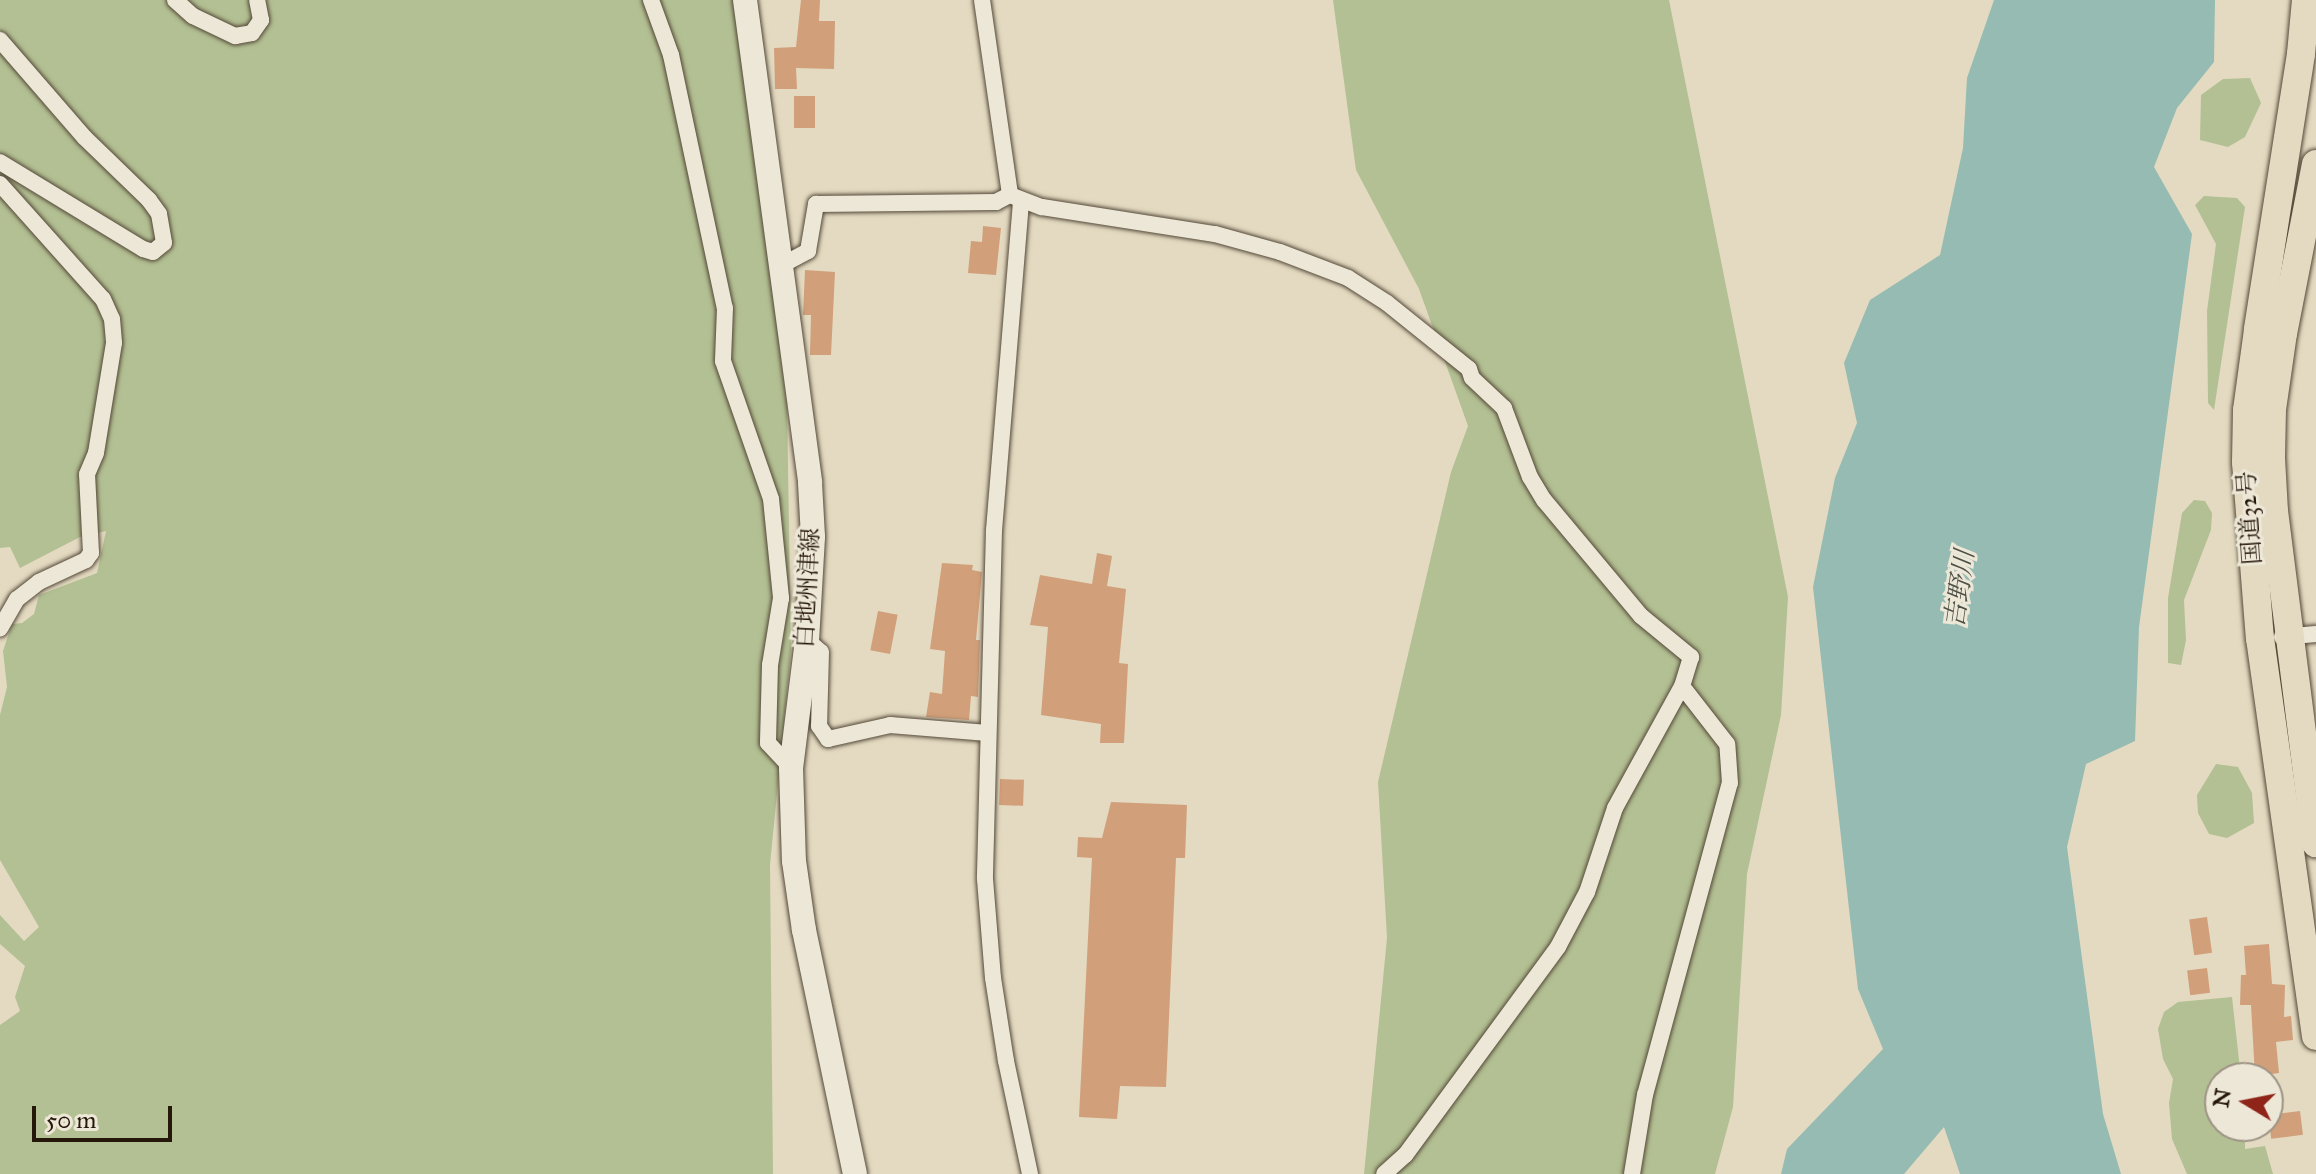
<!DOCTYPE html>
<meta charset="utf-8">
<style>
body{margin:0}
#map{position:relative;width:2316px;height:1174px;overflow:hidden;background:#e3dac1;font-family:"IM FELL Great Primer","Noto Serif JP",serif}
div>[style]{position:absolute}
[style*='--x']{left:calc(var(--x)*1px);top:calc(var(--y)*1px);width:calc(var(--w)*1px);rotate:calc(var(--a)*1deg)}
.green>*{inset:0;background:#b3c093}
.water>*{inset:0;background:#95bbb2}
.building>*{inset:0;background:#d19f7a;transform-origin:0 0}
.roads{filter:drop-shadow(0 0 2px #544838) drop-shadow(0 0 2px #544838)}
.minor>*{height:16px;margin:-8px;padding:0 8px;transform-origin:8px;border-radius:8px;background:#ede7d7}
.secondary>*{height:24px;margin:-12px;padding:0 12px;transform-origin:12px;border-radius:12px;background:#ede7d7}
.trunk>*{height:28px;margin:-14px;padding:0 14px;transform-origin:14px;border-radius:14px;background:#e3dac1}
span{translate:-50% -50%;white-space:nowrap;text-align:center;line-height:1.15;-webkit-text-stroke:6px #ede7d7;paint-order:stroke}
.street-label{font-size:24px;color:#25170a}
.water-label{font-size:26px;color:#4c5045;font-style:italic}
.north{position:absolute;left:2204px;top:1062px;width:80px;height:80px;box-sizing:border-box;background:#ede7d7;border:2px solid #9d9485;border-radius:50%;rotate:280deg;font-size:22px;font-weight:700;line-height:32px;text-align:center;color:#25170a}
.north::after{content:'';display:block;margin:auto;width:28px;height:36px;background:#8f2418;clip-path:polygon(50% 0,100% 100%,50% 72%,0 100%)}
.scale{position:absolute;left:32px;top:1106px;width:140px;height:36px;box-sizing:border-box;border:4px solid #25170a;border-top:0;padding-left:10px;font-size:24px;line-height:28px;white-space:nowrap;color:#25170a;-webkit-text-stroke:6px #ede7d7;paint-order:stroke}
</style>
<div id="map">
<div class="green">
<div style="clip-path:polygon(0 0,735px 0,787px 404px,791px 650px,770px 865px,773px 1174px,0 1174px,0 1025px,20px 1011px,15px 997px,25px 966px,0 944px,0 915px,24px 941px,39px 927px,0 860px,0 715px,7px 687px,3px 651px,12px 624px,22px 623px,34px 614px,39px 595px,97px 573px,106px 531px,80px 537px,20px 568px,10px 547px,0 548px)"></div>
<div style="clip-path:polygon(1333px 0,1669px 0,1788px 597px,1781px 715px,1747px 874px,1733px 1107px,1715px 1174px,1364px 1174px,1387px 938px,1378px 782px,1451px 472px,1468px 426px,1419px 289px,1356px 170px)"></div>
<div style="clip-path:polygon(2250px 78px,2261px 103px,2245px 137px,2228px 147px,2200px 140px,2201px 95px,2223px 79px)"></div>
<div style="clip-path:polygon(2204px 196px,2237px 198px,2245px 207px,2214px 410px,2208px 403px,2207px 311px,2216px 244px,2195px 205px)"></div>
<div style="clip-path:polygon(2194px 500px,2205px 501px,2212px 513px,2211px 530px,2184px 600px,2186px 640px,2181px 665px,2168px 663px,2168px 598px,2182px 513px)"></div>
<div style="clip-path:polygon(2216px 764px,2238px 767px,2252px 793px,2254px 823px,2227px 838px,2209px 834px,2198px 813px,2197px 795px)"></div>
<div style="clip-path:polygon(2232px 997px,2241px 1078px,2220px 1078px,2220px 1126px,2245px 1126px,2245px 1149px,2265px 1146px,2273px 1174px,2187px 1174px,2172px 1139px,2169px 1103px,2173px 1079px,2163px 1059px,2158px 1029px,2164px 1012px,2178px 1002px)"></div>
</div>
<div class="water">
<div style="clip-path:polygon(1994px 0,2215px 0,2214px 62px,2177px 108px,2154px 167px,2192px 234px,2139px 627px,2135px 741px,2086px 764px,2067px 847px,2103px 1114px,2121px 1174px,1960px 1174px,1944px 1127px,1904px 1174px,1781px 1174px,1787px 1149px,1883px 1049px,1858px 989px,1813px 587px,1835px 478px,1857px 423px,1844px 363px,1870px 300px,1940px 255px,1963px 148px,1967px 78px)"></div>
</div>
<div class="building">
<div style="clip-path:polygon(801px 0,820px 0,819px 21px,835px 21px,834px 69px,796px 68px,797px 89px,775px 89px,774px 48px,796px 47px)"></div>
<div style="left:794px;top:96px;width:21px;height:32px"></div>
<div style="clip-path:polygon(983px 226px,1001px 228px,996px 275px,968px 273px,971px 241px,982px 242px)"></div>
<div style="clip-path:polygon(805px 270px,835px 272px,831px 355px,810px 355px,811px 315px,803px 315px)"></div>
<div style="clip-path:polygon(1097px 553px,1112px 556px,1107px 586px,1126px 589px,1119px 663px,1128px 664px,1124px 743px,1100px 743px,1101px 724px,1041px 715px,1048px 627px,1030px 625px,1040px 575px,1092px 584px)"></div>
<div style="clip-path:polygon(942px 563px,973px 565px,972px 570px,982px 572px,976px 640px,980px 640px,978px 697px,971px 696px,969px 720px,926px 717px,930px 692px,942px 694px,945px 651px,930px 649px)"></div>
<div style="left:878px;top:611px;width:20px;height:40px;rotate:11deg"></div>
<div style="left:1000px;top:779px;width:24px;height:26px;rotate:2deg"></div>
<div style="clip-path:polygon(1111px 802px,1187px 805px,1185px 858px,1176px 858px,1166px 1087px,1120px 1086px,1117px 1119px,1079px 1117px,1092px 858px,1077px 857px,1078px 837px,1102px 838px)"></div>
<div style="left:2207px;top:917px;width:36px;height:18px;rotate:82deg"></div>
<div style="clip-path:polygon(2269px 944px,2272px 984px,2285px 985px,2284px 1017px,2291px 1016px,2293px 1040px,2276px 1042px,2279px 1073px,2255px 1076px,2251px 1005px,2240px 1005px,2241px 975px,2246px 975px,2244px 946px)"></div>
<div style="left:2207px;top:968px;width:25px;height:20px;rotate:83deg"></div>
<div style="left:2300px;top:1111px;width:24px;height:32px;rotate:83deg"></div>
</div>
<div class="roads">
<div class="minor">
<div style="--x:175;--y:0;--w:24;--a:42"></div>
<div style="--x:193;--y:16;--w:47;--a:25.5"></div>
<div style="--x:235;--y:36;--w:17;--a:-10"></div>
<div style="--x:252;--y:33;--w:16;--a:-55"></div>
<div style="--x:261;--y:20;--w:20;--a:-101"></div>
<div style="--x:651;--y:0;--w:59;--a:70"></div>
<div style="--x:671;--y:55;--w:259;--a:78"></div>
<div style="--x:725;--y:308;--w:53;--a:92.2"></div>
<div style="--x:723;--y:361;--w:146;--a:70.8"></div>
<div style="--x:771;--y:499;--w:100;--a:84.2"></div>
<div style="--x:781;--y:598;--w:68;--a:99.3"></div>
<div style="--x:770;--y:665;--w:78;--a:91.5"></div>
<div style="--x:768;--y:743;--w:34;--a:47"></div>
<div style="--x:982;--y:0;--w:197;--a:81.8"></div>
<div style="--x:0;--y:40;--w:128;--a:49.1"></div>
<div style="--x:84;--y:137;--w:91;--a:44.1"></div>
<div style="--x:149;--y:200;--w:17;--a:54"></div>
<div style="--x:159;--y:214;--w:29;--a:80"></div>
<div style="--x:164;--y:243;--w:14;--a:141"></div>
<div style="--x:153;--y:252;--w:10;--a:-163"></div>
<div style="--x:143;--y:249;--w:167;--a:-148.7"></div>
<div style="--x:0;--y:184;--w:154;--a:48.2"></div>
<div style="--x:103;--y:299;--w:22;--a:66"></div>
<div style="--x:112;--y:319;--w:24;--a:85"></div>
<div style="--x:114;--y:343;--w:111;--a:99.3"></div>
<div style="--x:96;--y:453;--w:23;--a:113"></div>
<div style="--x:87;--y:474;--w:79;--a:87.1"></div>
<div style="--x:91;--y:553;--w:9;--a:126"></div>
<div style="--x:86;--y:560;--w:52;--a:154.9"></div>
<div style="--x:39;--y:582;--w:28;--a:142"></div>
<div style="--x:17;--y:599;--w:34;--a:120"></div>
<div style="--x:1010;--y:195;--w:34;--a:21"></div>
<div style="--x:1042;--y:207;--w:175;--a:8.9"></div>
<div style="--x:1215;--y:234;--w:67;--a:15.5"></div>
<div style="--x:1280;--y:252;--w:73;--a:20.9"></div>
<div style="--x:1348;--y:278;--w:46;--a:32.7"></div>
<div style="--x:1387;--y:303;--w:105;--a:38.8"></div>
<div style="--x:1469;--y:369;--w:9;--a:72"></div>
<div style="--x:1472;--y:378;--w:44;--a:43.2"></div>
<div style="--x:1504;--y:408;--w:74;--a:69.4"></div>
<div style="--x:1530;--y:477;--w:27;--a:59"></div>
<div style="--x:1544;--y:500;--w:151;--a:50.1"></div>
<div style="--x:1641;--y:616;--w:65;--a:39.4"></div>
<div style="--x:1691;--y:657;--w:30;--a:107"></div>
<div style="--x:1682;--y:686;--w:139;--a:118.8"></div>
<div style="--x:1615;--y:808;--w:89;--a:108.4"></div>
<div style="--x:1587;--y:892;--w:62;--a:117.8"></div>
<div style="--x:1558;--y:947;--w:258;--a:126.3"></div>
<div style="--x:1405;--y:1155;--w:28;--a:138"></div>
<div style="--x:1021;--y:202;--w:329;--a:94.7"></div>
<div style="--x:994;--y:530;--w:349;--a:91.5"></div>
<div style="--x:985;--y:879;--w:99;--a:85.4"></div>
<div style="--x:993;--y:978;--w:84;--a:81.1"></div>
<div style="--x:1006;--y:1061;--w:116;--a:78"></div>
<div style="--x:780;--y:266;--w:32;--a:-28"></div>
<div style="--x:808;--y:251;--w:48;--a:-80.3"></div>
<div style="--x:816;--y:204;--w:180;--a:-0.6"></div>
<div style="--x:996;--y:202;--w:16;--a:-27"></div>
<div style="--x:2282;--y:637;--w:34;--a:-5"></div>
<div style="--x:807;--y:640;--w:18;--a:41"></div>
<div style="--x:821;--y:652;--w:74;--a:91.5"></div>
<div style="--x:819;--y:726;--w:16;--a:55"></div>
<div style="--x:828;--y:739;--w:64;--a:-12.7"></div>
<div style="--x:890;--y:725;--w:98;--a:4.7"></div>
<div style="--x:1632;--y:1174;--w:80;--a:-80.7"></div>
<div style="--x:1645;--y:1095;--w:323;--a:-74.8"></div>
<div style="--x:1730;--y:783;--w:39;--a:-94"></div>
<div style="--x:1727;--y:744;--w:73;--a:-127.8"></div>
</div>
<div class="secondary">
<div style="--x:745;--y:0;--w:487;--a:82.3"></div>
<div style="--x:810;--y:483;--w:54;--a:86.8"></div>
<div style="--x:813;--y:537;--w:103;--a:93.3"></div>
<div style="--x:807;--y:640;--w:129;--a:97.1"></div>
<div style="--x:791;--y:768;--w:93;--a:88.2"></div>
<div style="--x:794;--y:861;--w:70;--a:81.8"></div>
<div style="--x:804;--y:930;--w:249;--a:78.2"></div>
</div>
<div class="trunk">
<div style="--x:2306;--y:0;--w:54;--a:95.3"></div>
<div style="--x:2301;--y:54;--w:279;--a:98.9"></div>
<div style="--x:2258;--y:330;--w:81;--a:97.8"></div>
<div style="--x:2247;--y:410;--w:52;--a:91.1"></div>
<div style="--x:2246;--y:462;--w:177;--a:85.5"></div>
<div style="--x:2260;--y:638;--w:402;--a:82"></div>
<div style="--x:2316;--y:164;--w:172;--a:101"></div>
<div style="--x:2283;--y:333;--w:77;--a:98.2"></div>
<div style="--x:2272;--y:409;--w:49;--a:91.2"></div>
<div style="--x:2271;--y:458;--w:53;--a:86.8"></div>
<div style="--x:2274;--y:511;--w:335;--a:82.8"></div>
</div>
</div>
<div class="street-label">
<span style="left:2250px;top:518px;rotate:-94deg">国道32号</span>
<span style="left:808px;top:588px;rotate:-87deg">白地州津線</span>
</div>
<div class="water-label">
<span style="left:1960px;top:589px;rotate:-82deg">吉野川</span>
</div>
<div class="north">N</div>
<div class="scale">50 m</div>
</div>
